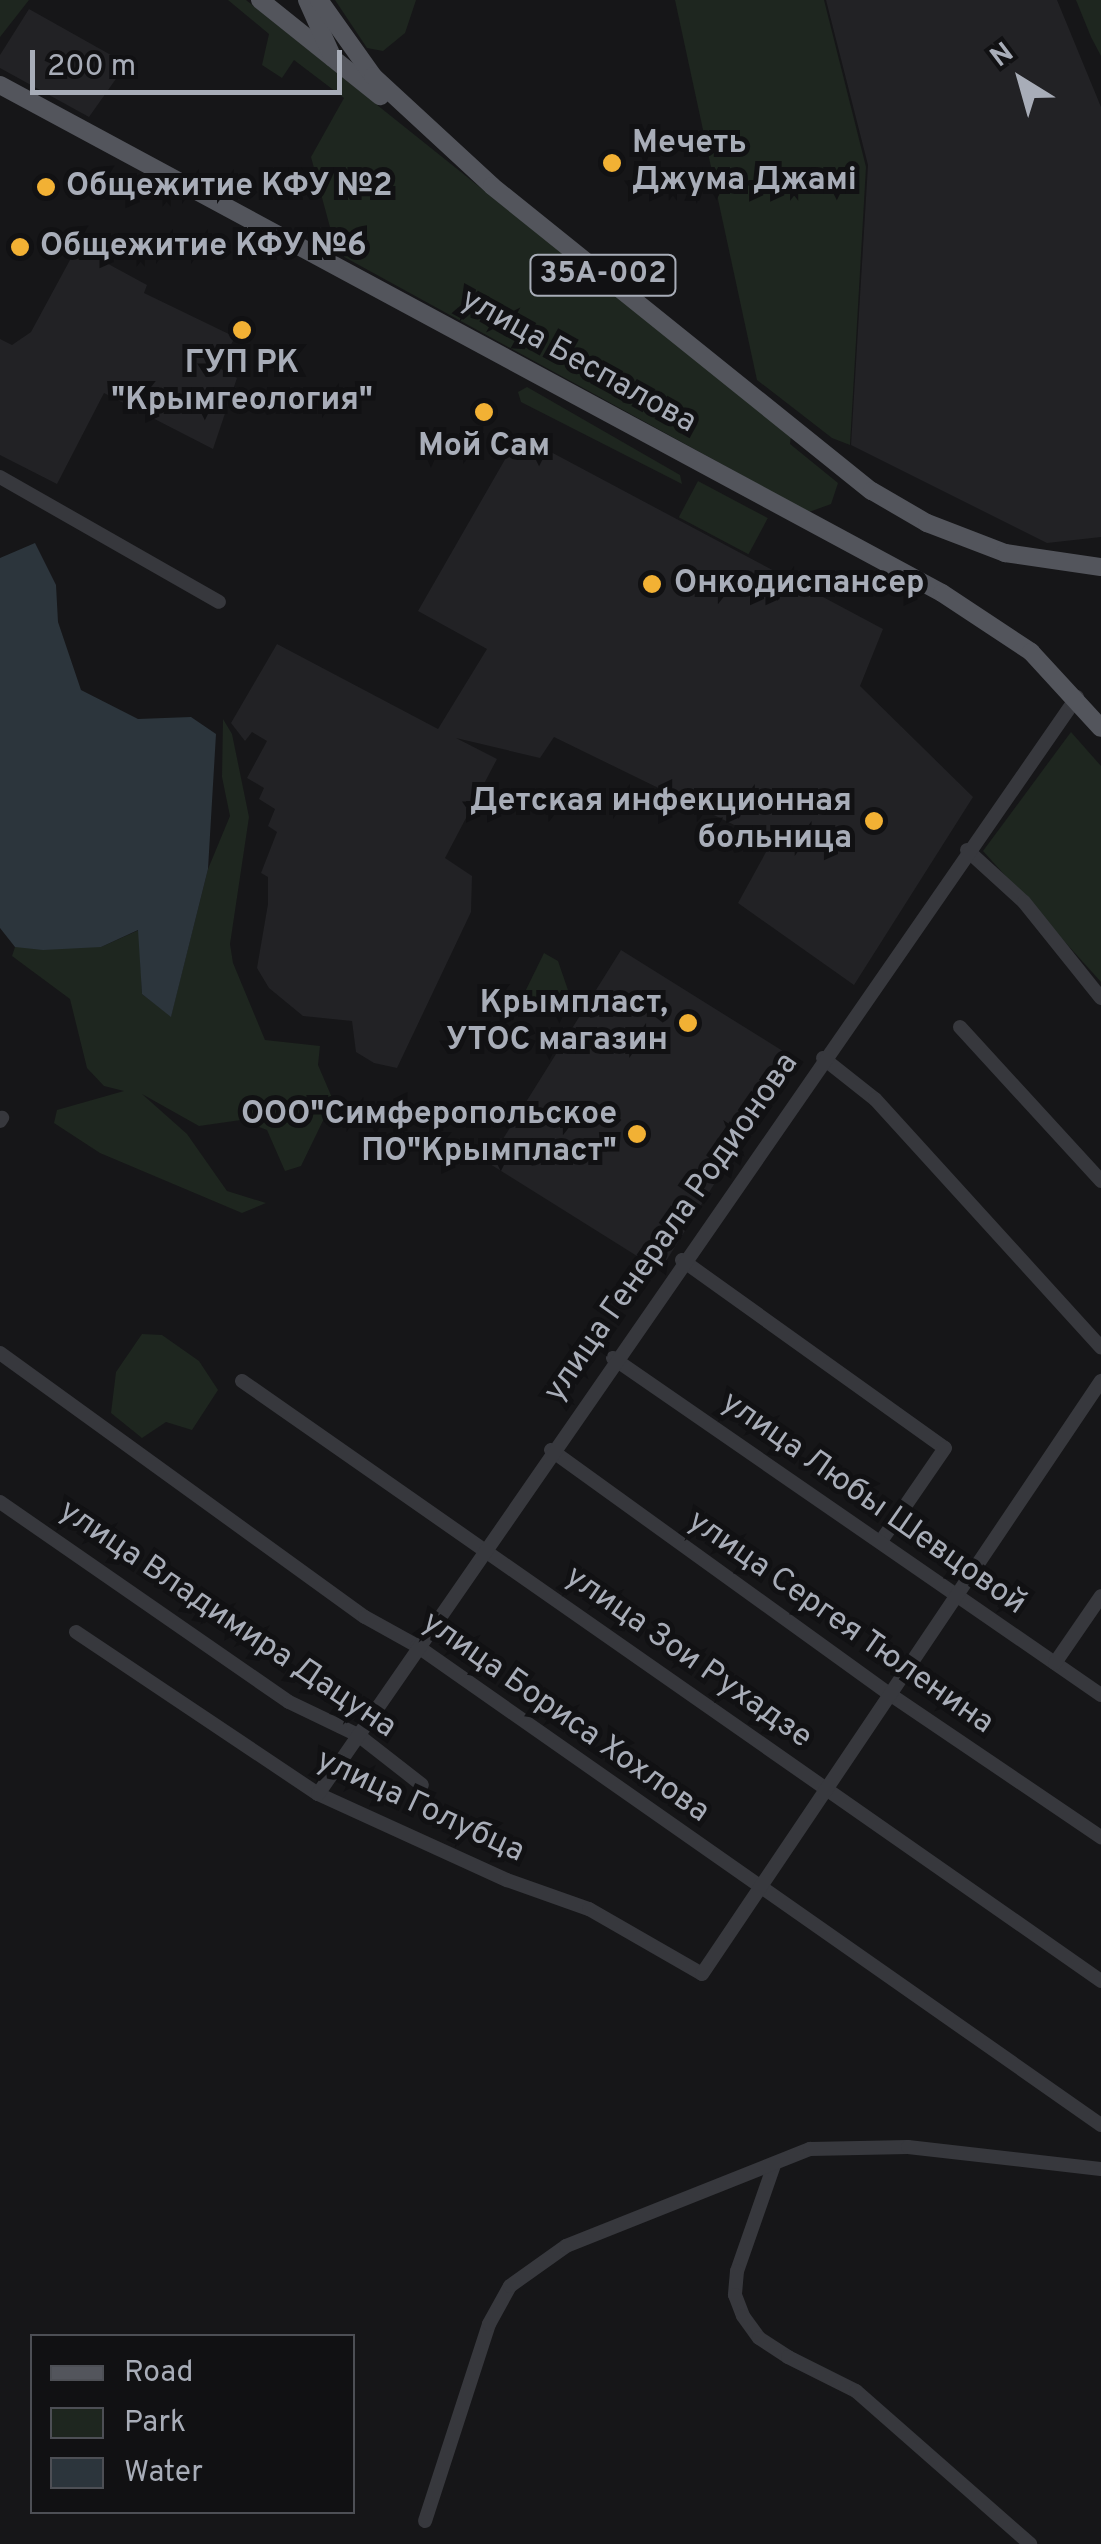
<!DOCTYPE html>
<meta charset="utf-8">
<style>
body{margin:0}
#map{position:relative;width:1101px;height:2544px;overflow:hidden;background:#161618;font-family:Overpass,sans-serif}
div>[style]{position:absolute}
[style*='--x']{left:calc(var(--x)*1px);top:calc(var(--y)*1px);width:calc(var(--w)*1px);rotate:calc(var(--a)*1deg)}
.built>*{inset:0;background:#222225;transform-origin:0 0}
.green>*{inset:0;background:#1e261f;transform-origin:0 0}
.water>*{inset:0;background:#2c353c}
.minor>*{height:14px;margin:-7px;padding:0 7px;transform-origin:7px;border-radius:7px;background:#37383d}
.major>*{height:18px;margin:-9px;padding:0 9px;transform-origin:9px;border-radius:9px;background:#53555c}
.dots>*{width:28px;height:28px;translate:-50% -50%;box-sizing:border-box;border:5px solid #111113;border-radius:50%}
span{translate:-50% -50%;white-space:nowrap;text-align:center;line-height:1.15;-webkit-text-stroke:10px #111113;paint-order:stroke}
.shield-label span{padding:2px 8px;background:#111113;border:2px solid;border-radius:8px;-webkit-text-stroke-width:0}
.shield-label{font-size:30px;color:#a8adb8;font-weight:700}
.poi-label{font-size:32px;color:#a8adb8;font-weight:700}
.left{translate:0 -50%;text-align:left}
.right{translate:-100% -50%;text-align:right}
.street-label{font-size:32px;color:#a8adb8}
.legend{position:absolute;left:30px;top:2334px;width:325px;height:180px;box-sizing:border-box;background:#111113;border:2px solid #4d4f55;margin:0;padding:12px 18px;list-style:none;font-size:30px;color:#a8adb8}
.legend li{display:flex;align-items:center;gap:20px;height:50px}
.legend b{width:50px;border:2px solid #4d4f55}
.north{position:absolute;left:971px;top:30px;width:100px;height:100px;-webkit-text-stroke:8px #111113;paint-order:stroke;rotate:323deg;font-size:28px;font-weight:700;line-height:40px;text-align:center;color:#a8adb8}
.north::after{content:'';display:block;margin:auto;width:35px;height:45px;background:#a8adb8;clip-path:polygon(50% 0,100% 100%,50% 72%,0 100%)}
.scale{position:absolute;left:30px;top:50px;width:312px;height:45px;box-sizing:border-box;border:5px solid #a8adb8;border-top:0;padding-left:12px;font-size:30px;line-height:35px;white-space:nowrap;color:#a8adb8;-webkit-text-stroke:8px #111113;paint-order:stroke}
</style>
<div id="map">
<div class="built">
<div style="clip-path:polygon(826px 0,1057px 0,1101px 107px,1101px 537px,1047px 543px,851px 445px,868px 165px)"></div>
<div style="clip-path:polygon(29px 9px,118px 59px,111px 72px,118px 76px,89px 117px,0 68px,0 55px)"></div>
<div style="clip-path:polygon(77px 247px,147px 285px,144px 293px,235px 337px,219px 368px,237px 378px,213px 449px,104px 393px,57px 484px,0 455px,0 339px,12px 345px,31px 332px)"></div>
<div style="clip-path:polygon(519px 435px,883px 629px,860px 686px,973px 797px,854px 985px,738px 903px,771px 843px,554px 737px,540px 758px,456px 738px,497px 759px,445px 858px,472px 876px,471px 912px,397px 1068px,374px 1063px,356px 1052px,352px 1021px,303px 1016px,269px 988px,257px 968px,268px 904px,268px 877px,261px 873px,277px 832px,268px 826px,275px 809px,259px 799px,264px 788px,247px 778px,267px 741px,252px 732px,245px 741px,231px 723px,277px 644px,438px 729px,487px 649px,418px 611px)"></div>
<div style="left:621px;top:950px;width:203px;height:251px;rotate:32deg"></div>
</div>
<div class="green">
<div style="clip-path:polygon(0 0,29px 0,0 37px)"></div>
<div style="clip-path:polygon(228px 0,246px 0,791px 436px,790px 444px,838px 483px,831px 504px,809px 512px,337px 253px,311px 157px,344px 98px,294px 60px,282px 78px,262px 65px,269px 34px)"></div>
<div style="clip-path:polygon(335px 0,416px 0,405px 33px,383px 51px,367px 48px)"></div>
<div style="clip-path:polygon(675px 0,824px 0,866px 167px,850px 445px,832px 438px,757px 380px)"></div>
<div style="clip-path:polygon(1076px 0,1101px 0,1101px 56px,1091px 37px)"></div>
<div style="clip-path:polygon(527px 387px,680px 475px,682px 484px,521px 402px,518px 392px)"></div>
<div style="left:698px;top:481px;width:79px;height:41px;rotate:28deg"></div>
<div style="clip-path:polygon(223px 719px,232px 734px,249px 817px,230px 944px,233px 963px,265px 1040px,320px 1046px,318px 1065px,333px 1100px,301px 1166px,285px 1171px,267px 1130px,241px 1120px,199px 1126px,142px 1094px,187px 1134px,227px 1191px,266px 1203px,242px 1213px,100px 1153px,54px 1123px,57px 1110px,124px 1091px,104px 1086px,87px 1068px,70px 999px,12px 956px,15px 947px,101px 947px,139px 930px,142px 994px,171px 1016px,208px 869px,230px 816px,222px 777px)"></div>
<div style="clip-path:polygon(1071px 732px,1101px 766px,1101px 982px,983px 851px)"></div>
<div style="clip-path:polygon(544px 953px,558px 961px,570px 996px,556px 1016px,522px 998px)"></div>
<div style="clip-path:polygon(142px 1334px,162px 1335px,199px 1361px,218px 1390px,192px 1430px,166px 1422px,142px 1438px,111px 1413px,116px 1372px)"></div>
</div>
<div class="water">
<div style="clip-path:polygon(35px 543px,56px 585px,58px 622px,81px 690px,138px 719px,191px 717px,216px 734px,208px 869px,171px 1017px,142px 994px,138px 930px,101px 947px,43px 950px,15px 947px,0 928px,0 558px)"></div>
</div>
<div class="minor">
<div style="--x:0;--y:477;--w:252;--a:29.7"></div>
<div style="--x:967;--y:850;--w:77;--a:42.4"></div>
<div style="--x:1024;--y:902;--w:123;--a:51.3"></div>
<div style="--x:960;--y:1027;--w:209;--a:47.5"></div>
<div style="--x:823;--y:1058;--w:66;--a:38.3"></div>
<div style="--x:875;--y:1099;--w:336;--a:47.7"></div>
<div style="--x:0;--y:1121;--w:4;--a:-56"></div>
<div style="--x:682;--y:1260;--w:323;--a:35.6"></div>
<div style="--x:945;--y:1448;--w:113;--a:124.5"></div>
<div style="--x:0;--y:1353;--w:450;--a:35.9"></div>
<div style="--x:365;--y:1617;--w:60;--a:29.1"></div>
<div style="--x:417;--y:1646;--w:835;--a:35"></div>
<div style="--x:613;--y:1358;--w:593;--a:34.63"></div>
<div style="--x:242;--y:1381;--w:1048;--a:34.93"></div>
<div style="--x:551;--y:1450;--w:419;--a:35.8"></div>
<div style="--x:891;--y:1695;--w:254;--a:34.1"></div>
<div style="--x:0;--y:1502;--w:351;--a:34.7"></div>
<div style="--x:289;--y:1702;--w:76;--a:25.6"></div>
<div style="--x:358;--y:1735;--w:81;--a:38"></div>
<div style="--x:76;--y:1632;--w:291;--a:33.8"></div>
<div style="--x:318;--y:1794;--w:208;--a:24.5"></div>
<div style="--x:507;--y:1880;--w:87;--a:19.5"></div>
<div style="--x:589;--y:1909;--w:130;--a:29.9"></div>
<div style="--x:702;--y:1974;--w:715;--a:-56.07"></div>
<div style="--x:1055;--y:1663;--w:81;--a:-55.5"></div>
<div style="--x:318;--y:1794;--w:1334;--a:-55.32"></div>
<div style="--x:774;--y:2165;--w:112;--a:109.2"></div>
<div style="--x:737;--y:2271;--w:24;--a:95"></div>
<div style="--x:735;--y:2295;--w:22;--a:69"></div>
<div style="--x:743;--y:2316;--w:27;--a:54"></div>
<div style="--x:759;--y:2338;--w:35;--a:33"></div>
<div style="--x:788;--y:2357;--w:76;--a:26.6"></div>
<div style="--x:856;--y:2391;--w:232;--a:41.3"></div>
<div style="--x:425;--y:2521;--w:207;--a:-72"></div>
<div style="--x:489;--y:2324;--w:43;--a:-61.1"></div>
<div style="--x:510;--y:2286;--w:69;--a:-35.5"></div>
<div style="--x:566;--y:2246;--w:263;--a:-21.7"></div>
<div style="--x:810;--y:2149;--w:98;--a:-1.2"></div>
<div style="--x:908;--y:2147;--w:194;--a:6.5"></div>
</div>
<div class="major">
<div style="--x:260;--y:0;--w:154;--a:38.7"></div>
<div style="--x:307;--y:0;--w:64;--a:65.9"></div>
<div style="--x:319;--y:0;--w:93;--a:54.6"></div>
<div style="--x:373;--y:76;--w:162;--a:42.7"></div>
<div style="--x:492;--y:186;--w:487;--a:38.8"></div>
<div style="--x:872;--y:491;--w:64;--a:30.2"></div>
<div style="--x:927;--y:523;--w:84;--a:21"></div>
<div style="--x:1005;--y:553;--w:97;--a:8.3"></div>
<div style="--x:0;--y:85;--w:1070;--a:28.34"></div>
<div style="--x:942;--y:593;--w:107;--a:33.5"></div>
<div style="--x:1031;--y:652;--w:103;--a:47.4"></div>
</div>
<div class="dots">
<div style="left:612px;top:163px;background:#f2b134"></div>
<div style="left:46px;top:187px;background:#f2b134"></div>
<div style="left:20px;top:247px;background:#f2b134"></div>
<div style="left:242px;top:330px;background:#f2b134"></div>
<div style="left:484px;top:412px;background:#f2b134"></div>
<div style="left:652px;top:584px;background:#f2b134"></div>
<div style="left:874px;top:821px;background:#f2b134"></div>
<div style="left:688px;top:1023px;background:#f2b134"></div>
<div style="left:637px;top:1134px;background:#f2b134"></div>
</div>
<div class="shield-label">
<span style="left:603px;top:275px">35А-002</span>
</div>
<div class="poi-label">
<span class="left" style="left:632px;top:163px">Мечеть<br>Джума Джамі</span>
<span class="left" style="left:66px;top:187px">Общежитие КФУ №2</span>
<span class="left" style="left:40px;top:247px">Общежитие КФУ №6</span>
<span style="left:242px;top:383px">ГУП РК<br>"Крымгеология"</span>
<span style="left:484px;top:447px">Мой Сам</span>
<span class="left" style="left:674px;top:584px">Онкодиспансер</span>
<span class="right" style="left:852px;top:821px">Детская инфекционная<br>больница</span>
<span class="right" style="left:668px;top:1023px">Крымпласт,<br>УТОС магазин</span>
<span class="right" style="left:617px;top:1134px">ООО"Симферопольское<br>ПО"Крымпласт"</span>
</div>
<div class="street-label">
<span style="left:578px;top:362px;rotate:29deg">улица Беспалова</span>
<span style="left:672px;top:1228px;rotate:-55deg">улица Генерала Родионова</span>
<span style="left:873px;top:1504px;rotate:35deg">улица Любы Шевцовой</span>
<span style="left:227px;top:1620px;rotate:34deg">улица Владимира Дацуна</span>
<span style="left:840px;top:1623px;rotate:35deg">улица Сергея Тюленина</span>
<span style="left:688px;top:1658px;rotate:35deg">улица Зои Рухадзе</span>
<span style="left:565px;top:1718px;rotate:35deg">улица Бориса Хохлова</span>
<span style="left:420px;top:1807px;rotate:25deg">улица Голубца</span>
</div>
<ul class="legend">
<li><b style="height:12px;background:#53555c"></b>Road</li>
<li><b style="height:28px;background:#1e261f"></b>Park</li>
<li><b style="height:28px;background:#2c353c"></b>Water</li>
</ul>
<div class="north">N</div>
<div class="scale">200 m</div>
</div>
